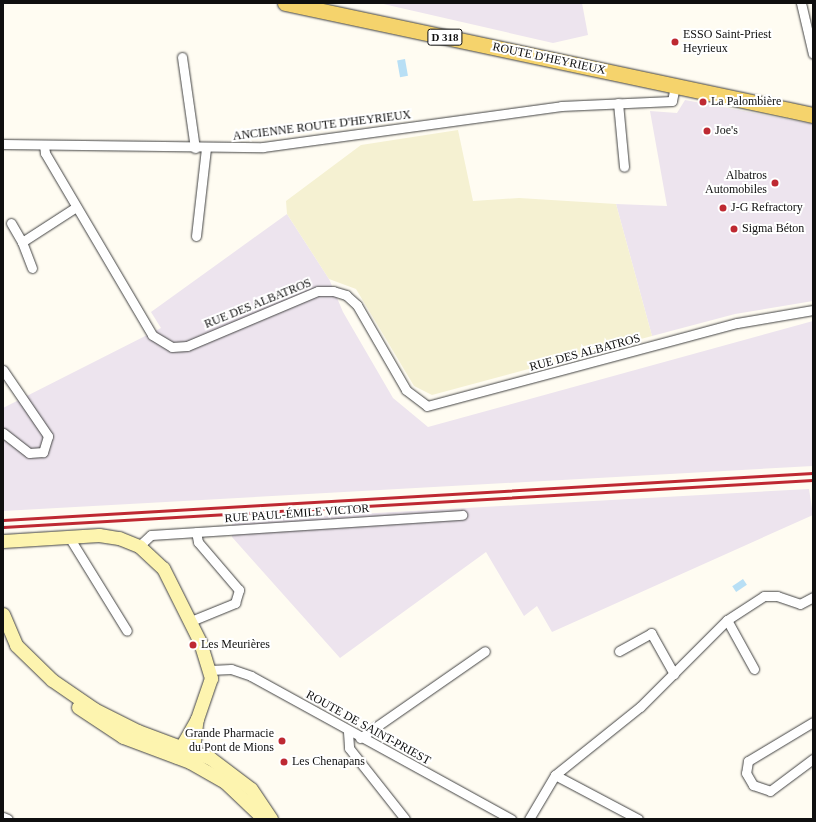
<!DOCTYPE html>
<meta charset="utf-8">
<style>
body{margin:0}
#map{position:relative;width:816px;height:822px;overflow:hidden;background:#fffcf2;font-family:Georgia,serif}
div>[style]{position:absolute}
[style*='--x']{left:calc(var(--x)*1px);top:calc(var(--y)*1px);width:calc(var(--w)*1px);rotate:calc(var(--a)*1deg)}
.industrial>*{inset:0;background:#ede4ee}
.farmland>*{inset:0;background:#f5f1d2}
.water>*{inset:0;background:#b8dff5;transform-origin:0 0}
.roads{filter:drop-shadow(0 0 1px #424242) drop-shadow(0 0 1px #424242)}
.street>*{height:9px;margin:-4.5px;padding:0 4.5px;transform-origin:4.5px;border-radius:4.5px;background:#fff}
.secondary>*{height:13px;margin:-6.5px;padding:0 6.5px;transform-origin:6.5px;border-radius:6.5px;background:#fdf4af}
.primary>*{height:15px;margin:-7.5px;padding:0 7.5px;transform-origin:7.5px;border-radius:7.5px;background:#f5d36c}
.rail>*{height:3px;margin:-1.5px;padding:0 1.5px;transform-origin:1.5px;border-radius:1.5px;background:#be2932}
.dots>*{width:11px;height:11px;translate:-50% -50%;box-sizing:border-box;border:2px solid #fff;border-radius:50%}
span{translate:-50% -50%;white-space:nowrap;text-align:center;line-height:1.15;-webkit-text-stroke:4px #fff;paint-order:stroke}
.shield-label span{padding:1px 3px;background:#fff;border:1px solid;border-radius:3px;-webkit-text-stroke-width:0}
.shield-label{font-size:11px;color:#0f0f0f;font-weight:700}
.poi-label{font-size:12px;color:#0f0f0f}
.left{translate:0 -50%;text-align:left}
.right{translate:-100% -50%;text-align:right}
.street-label{font-size:12px;color:#0f0f0f}
.frame{position:absolute;inset:0;border:4px solid #0f0f0f;pointer-events:none}
</style>
<div id="map">
<div class="industrial">
<div style="clip-path:polygon(379px 3px,582px 3px,588px 35px,553px 43px)"></div>
<div style="clip-path:polygon(685px 100px,813px 124px,813px 301px,735px 314px,652px 336px,616px 204px,667px 206px,650px 111px,677px 113px)"></div>
<div style="clip-path:polygon(287px 214px,329px 279px,343px 312px,393px 398px,428px 427px,813px 321px,813px 466px,3px 511px,3px 408px,161px 328px,151px 312px)"></div>
<div style="clip-path:polygon(809px 489px,813px 515px,552px 632px,537px 606px,524px 616px,486px 552px,340px 658px,232px 537px,232px 521px)"></div>
</div>
<div class="farmland">
<div style="clip-path:polygon(458px 130px,473px 201px,519px 198px,616px 204px,652px 336px,432px 395px,414px 386px,356px 289px,329px 279px,287px 214px,286px 201px,361px 145px)"></div>
</div>
<div class="water">
<div style="left:405px;top:59px;width:17px;height:8px;rotate:80deg"></div>
<div style="left:743px;top:579px;width:7px;height:13px;rotate:56deg"></div>
</div>
<div class="roads">
<div class="street">
<div style="--x:801;--y:3;--w:52;--a:76.8"></div>
<div style="--x:182;--y:57;--w:92;--a:81.9"></div>
<div style="--x:618;--y:103;--w:64;--a:84.6"></div>
<div style="--x:3;--y:144;--w:260;--a:0.7"></div>
<div style="--x:263;--y:147;--w:301;--a:-7.8"></div>
<div style="--x:561;--y:106;--w:111;--a:-2.6"></div>
<div style="--x:672;--y:101;--w:15;--a:-79"></div>
<div style="--x:44;--y:145;--w:8;--a:83"></div>
<div style="--x:45;--y:153;--w:211;--a:59.5"></div>
<div style="--x:152;--y:335;--w:23;--a:31"></div>
<div style="--x:172;--y:347;--w:15;--a:-4"></div>
<div style="--x:187;--y:346;--w:142;--a:-22.8"></div>
<div style="--x:318;--y:291;--w:15;--a:0"></div>
<div style="--x:333;--y:291;--w:14;--a:17"></div>
<div style="--x:346;--y:295;--w:15;--a:42"></div>
<div style="--x:357;--y:305;--w:98;--a:60"></div>
<div style="--x:406;--y:390;--w:26;--a:37"></div>
<div style="--x:427;--y:406;--w:321;--a:-15"></div>
<div style="--x:737;--y:323;--w:77;--a:-9.7"></div>
<div style="--x:11;--y:223;--w:22;--a:60"></div>
<div style="--x:196;--y:236;--w:89;--a:-83.5"></div>
<div style="--x:32;--y:268;--w:28;--a:-111"></div>
<div style="--x:22;--y:242;--w:64;--a:-32.9"></div>
<div style="--x:3;--y:370;--w:80;--a:55.7"></div>
<div style="--x:48;--y:436;--w:17;--a:107"></div>
<div style="--x:43;--y:452;--w:14;--a:176"></div>
<div style="--x:29;--y:453;--w:33;--a:-142"></div>
<div style="--x:69;--y:537;--w:110;--a:58.3"></div>
<div style="--x:139;--y:546;--w:16;--a:-43"></div>
<div style="--x:151;--y:535;--w:312;--a:-3.7"></div>
<div style="--x:727;--y:620;--w:56;--a:61.1"></div>
<div style="--x:191;--y:621;--w:48;--a:-22.2"></div>
<div style="--x:235;--y:603;--w:14;--a:-73"></div>
<div style="--x:239;--y:590;--w:63;--a:-130.5"></div>
<div style="--x:198;--y:542;--w:10;--a:-101"></div>
<div style="--x:619;--y:651;--w:37;--a:-29"></div>
<div style="--x:651;--y:633;--w:47;--a:60.7"></div>
<div style="--x:210;--y:670;--w:21;--a:-3"></div>
<div style="--x:231;--y:669;--w:21;--a:19"></div>
<div style="--x:251;--y:676;--w:297;--a:28.8"></div>
<div style="--x:813;--y:722;--w:76;--a:149"></div>
<div style="--x:748;--y:761;--w:12;--a:99"></div>
<div style="--x:746;--y:773;--w:14;--a:60"></div>
<div style="--x:753;--y:785;--w:18;--a:19"></div>
<div style="--x:770;--y:791;--w:54;--a:-36.7"></div>
<div style="--x:348;--y:732;--w:16;--a:86"></div>
<div style="--x:349;--y:748;--w:90;--a:51.7"></div>
<div style="--x:360;--y:738;--w:152;--a:-34.8"></div>
<div style="--x:555;--y:775;--w:94;--a:27.9"></div>
<div style="--x:3;--y:817;--w:5;--a:22"></div>
<div style="--x:529;--y:819;--w:51;--a:-59.4"></div>
<div style="--x:555;--y:775;--w:109;--a:-38.7"></div>
<div style="--x:640;--y:707;--w:123;--a:-45"></div>
<div style="--x:727;--y:620;--w:44;--a:-33"></div>
<div style="--x:764;--y:596;--w:13;--a:0"></div>
<div style="--x:777;--y:596;--w:24;--a:19"></div>
<div style="--x:800;--y:604;--w:15;--a:-28"></div>
</div>
<div class="secondary">
<div style="--x:3;--y:541;--w:96;--a:-3.6"></div>
<div style="--x:99;--y:535;--w:20;--a:9"></div>
<div style="--x:119;--y:538;--w:22;--a:22"></div>
<div style="--x:139;--y:546;--w:33;--a:43"></div>
<div style="--x:163;--y:568;--w:83;--a:63.4"></div>
<div style="--x:200;--y:642;--w:38;--a:73"></div>
<div style="--x:211;--y:678;--w:43;--a:108.9"></div>
<div style="--x:197;--y:719;--w:43;--a:119.6"></div>
<div style="--x:3;--y:614;--w:34;--a:67"></div>
<div style="--x:16;--y:645;--w:50;--a:44.2"></div>
<div style="--x:52;--y:680;--w:51;--a:34.6"></div>
<div style="--x:94;--y:709;--w:49;--a:26.6"></div>
<div style="--x:138;--y:731;--w:77;--a:20.6"></div>
<div style="--x:210;--y:758;--w:51;--a:37.1"></div>
<div style="--x:251;--y:789;--w:36;--a:56"></div>
<div style="--x:78;--y:707;--w:54;--a:33.7"></div>
<div style="--x:123;--y:737;--w:72;--a:20.5"></div>
<div style="--x:190;--y:762;--w:40;--a:29.7"></div>
<div style="--x:225;--y:782;--w:54;--a:43.5"></div>
<div style="--x:192;--y:757;--w:38;--a:-83"></div>
</div>
<div class="primary">
<div style="--x:285;--y:3;--w:540;--a:11.98"></div>
</div>
</div>
<div class="rail">
<div style="--x:3;--y:520;--w:811;--a:-3.32"></div>
<div style="--x:3;--y:527;--w:811;--a:-3.32"></div>
</div>
<div class="dots">
<div style="left:675px;top:42px;background:#be2932"></div>
<div style="left:703px;top:102px;background:#be2932"></div>
<div style="left:707px;top:131px;background:#be2932"></div>
<div style="left:775px;top:183px;background:#be2932"></div>
<div style="left:723px;top:208px;background:#be2932"></div>
<div style="left:734px;top:229px;background:#be2932"></div>
<div style="left:193px;top:645px;background:#be2932"></div>
<div style="left:282px;top:741px;background:#be2932"></div>
<div style="left:284px;top:762px;background:#be2932"></div>
</div>
<div class="shield-label">
<span style="left:445px;top:37px">D 318</span>
</div>
<div class="poi-label">
<span class="left" style="left:683px;top:42px">ESSO Saint-Priest<br>Heyrieux</span>
<span class="left" style="left:711px;top:102px">La Palombière</span>
<span class="left" style="left:715px;top:131px">Joe's</span>
<span class="right" style="left:767px;top:183px">Albatros<br>Automobiles</span>
<span class="left" style="left:731px;top:208px">J-G Refractory</span>
<span class="left" style="left:742px;top:229px">Sigma Béton</span>
<span class="left" style="left:201px;top:645px">Les Meurières</span>
<span class="right" style="left:274px;top:741px">Grande Pharmacie<br>du Pont de Mions</span>
<span class="left" style="left:292px;top:762px">Les Chenapans</span>
</div>
<div class="street-label">
<span style="left:549px;top:59px;rotate:12deg">ROUTE D'HEYRIEUX</span>
<span style="left:322px;top:126px;rotate:-7deg">ANCIENNE ROUTE D'HEYRIEUX</span>
<span style="left:258px;top:304px;rotate:-22deg">RUE DES ALBATROS</span>
<span style="left:585px;top:353px;rotate:-15deg">RUE DES ALBATROS</span>
<span style="left:297px;top:514px;rotate:-4deg">RUE PAUL-ÉMILE VICTOR</span>
<span style="left:368px;top:728px;rotate:29deg">ROUTE DE SAINT-PRIEST</span>
</div>
<div class="frame"></div>
</div>
